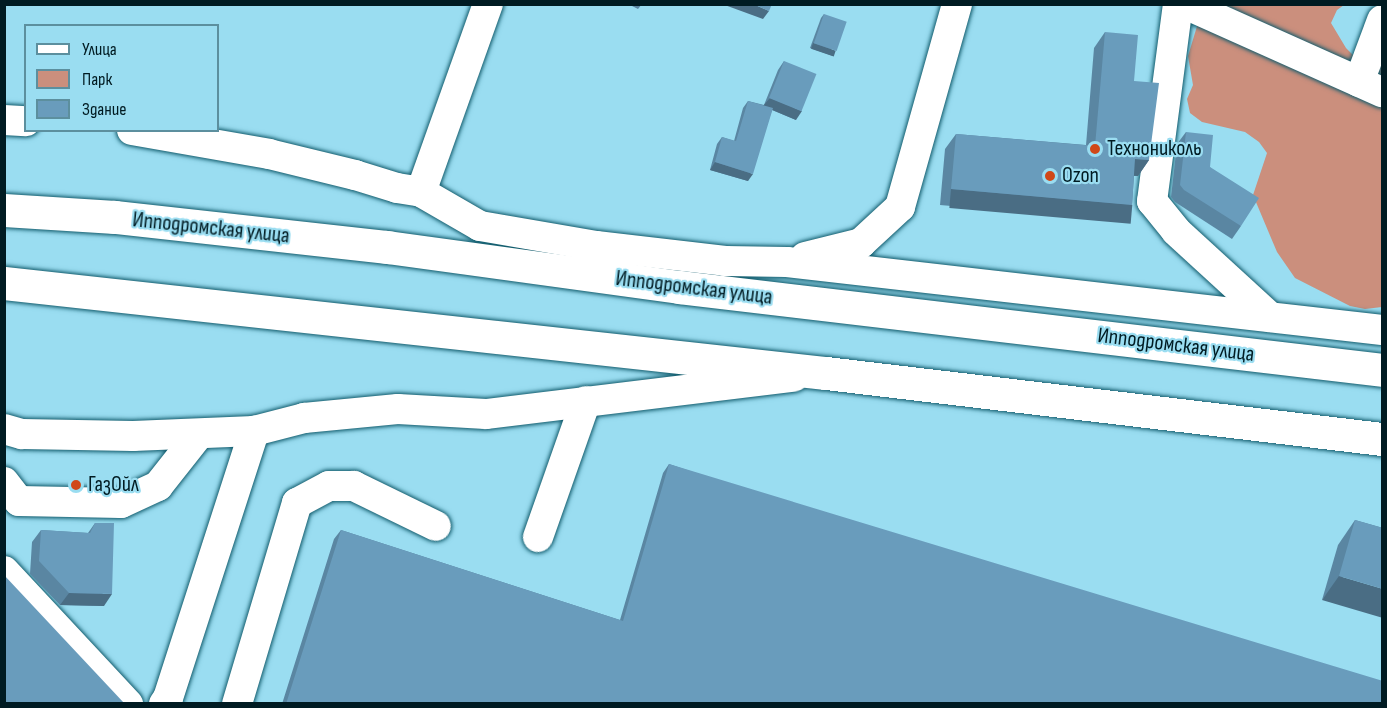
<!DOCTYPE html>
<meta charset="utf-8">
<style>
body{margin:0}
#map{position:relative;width:1387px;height:708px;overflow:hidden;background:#9addf1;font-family:"Sofia Sans Condensed",sans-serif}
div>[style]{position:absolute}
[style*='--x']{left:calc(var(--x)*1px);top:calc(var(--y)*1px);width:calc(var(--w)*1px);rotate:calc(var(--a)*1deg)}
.green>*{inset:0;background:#cb8f7d}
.roads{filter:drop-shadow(0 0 2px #125c6d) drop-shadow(0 0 2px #125c6d)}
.minor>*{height:30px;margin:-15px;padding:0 15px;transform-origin:15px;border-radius:15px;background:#fff}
.highway>*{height:33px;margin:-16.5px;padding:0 16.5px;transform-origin:16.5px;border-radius:16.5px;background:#fff}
.wall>*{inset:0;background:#5a86a2}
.shaded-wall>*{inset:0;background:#4a6d84;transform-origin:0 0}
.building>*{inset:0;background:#699cbc;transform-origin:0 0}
.dots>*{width:16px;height:16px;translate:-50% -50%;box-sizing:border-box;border:3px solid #9addf1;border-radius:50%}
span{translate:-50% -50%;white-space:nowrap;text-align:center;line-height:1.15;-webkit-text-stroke:4.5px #9addf1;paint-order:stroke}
.poi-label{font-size:22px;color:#001b22}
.left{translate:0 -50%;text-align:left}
.street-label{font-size:22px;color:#001b22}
.frame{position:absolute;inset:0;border:6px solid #001b22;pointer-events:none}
.legend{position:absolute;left:24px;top:24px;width:195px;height:108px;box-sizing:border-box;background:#9addf1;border:2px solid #5c8f9e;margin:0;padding:8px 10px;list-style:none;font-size:18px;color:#001b22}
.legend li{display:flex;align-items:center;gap:12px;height:30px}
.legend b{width:30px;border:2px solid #5c8f9e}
</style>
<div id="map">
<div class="green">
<div style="clip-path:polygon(1199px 5px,1344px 5px,1337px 10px,1331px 23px,1346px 48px,1356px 58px,1382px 67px,1382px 307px,1365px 309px,1350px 306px,1295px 278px,1277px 252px,1253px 195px,1267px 153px,1259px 142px,1245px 132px,1202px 122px,1190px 113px,1187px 99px,1193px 85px,1188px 56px,1201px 13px)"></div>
</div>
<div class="roads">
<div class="minor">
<div style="--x:1178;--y:4;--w:199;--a:97.5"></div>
<div style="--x:1152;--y:201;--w:38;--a:51"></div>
<div style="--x:1176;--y:231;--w:127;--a:42.5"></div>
<div style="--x:1185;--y:4;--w:216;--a:24.1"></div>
<div style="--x:1359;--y:82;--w:66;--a:-69.6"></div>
<div style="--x:4;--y:120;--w:22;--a:3"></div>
<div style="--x:132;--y:130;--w:139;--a:9.9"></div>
<div style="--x:269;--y:154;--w:89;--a:13.7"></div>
<div style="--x:355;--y:175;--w:44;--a:17.2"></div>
<div style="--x:397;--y:188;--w:24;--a:9"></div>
<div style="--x:421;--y:192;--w:68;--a:30"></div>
<div style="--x:480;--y:226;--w:118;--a:9.8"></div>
<div style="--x:596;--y:246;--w:130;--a:6.6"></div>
<div style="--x:725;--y:261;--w:62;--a:0.9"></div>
<div style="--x:787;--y:262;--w:599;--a:6.52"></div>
<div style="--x:421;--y:192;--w:200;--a:-70.4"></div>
<div style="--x:805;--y:257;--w:58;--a:-14"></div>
<div style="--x:861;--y:243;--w:53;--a:-42.7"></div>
<div style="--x:900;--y:207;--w:211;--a:-74.3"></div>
<div style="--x:4;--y:429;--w:19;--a:16"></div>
<div style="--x:22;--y:434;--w:111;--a:1"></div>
<div style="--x:133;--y:436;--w:121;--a:-2.4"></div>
<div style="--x:254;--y:431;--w:52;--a:-14.6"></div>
<div style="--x:304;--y:418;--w:94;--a:-5.5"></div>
<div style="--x:398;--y:409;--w:88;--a:3.3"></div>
<div style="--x:486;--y:414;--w:310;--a:-6.9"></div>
<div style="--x:4;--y:482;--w:24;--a:52"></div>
<div style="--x:19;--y:501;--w:102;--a:1.1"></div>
<div style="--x:121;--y:503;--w:41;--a:-24.7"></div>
<div style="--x:158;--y:486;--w:66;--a:-51.7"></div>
<div style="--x:538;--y:537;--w:144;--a:-70.6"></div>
<div style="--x:4;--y:571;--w:182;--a:47"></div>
<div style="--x:164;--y:704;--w:7;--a:-56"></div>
<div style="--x:168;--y:698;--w:281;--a:-72.1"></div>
<div style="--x:237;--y:704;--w:210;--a:-73.4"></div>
<div style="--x:297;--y:503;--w:36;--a:-28"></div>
<div style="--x:329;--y:486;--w:25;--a:0"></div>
<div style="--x:354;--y:486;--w:91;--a:26"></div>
</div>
<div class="highway">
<div style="--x:4;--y:210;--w:111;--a:3.6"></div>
<div style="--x:115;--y:217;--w:274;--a:6.3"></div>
<div style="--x:387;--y:247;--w:295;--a:7.8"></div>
<div style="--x:679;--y:287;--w:708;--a:6.73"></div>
<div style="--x:4;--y:283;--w:827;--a:6.25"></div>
<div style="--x:826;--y:373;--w:560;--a:6.77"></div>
</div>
</div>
<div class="wall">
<div style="clip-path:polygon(628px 4px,642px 4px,638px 9px)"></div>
<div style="clip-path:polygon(824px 14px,833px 56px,810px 48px,821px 18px)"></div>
<div style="clip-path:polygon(1105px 32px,1149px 160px,1138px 176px,1134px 176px,1132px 205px,1121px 221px,940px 205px,945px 149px,956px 134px,1086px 145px,1094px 48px)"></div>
<div style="clip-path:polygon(784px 61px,796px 120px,772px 110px,748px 181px,710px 170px,717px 144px,722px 137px,734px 141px,743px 108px,748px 101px,764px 105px,778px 70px)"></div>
<div style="clip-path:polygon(1186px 132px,1210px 167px,1241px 226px,1232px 239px,1175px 202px,1171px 197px,1177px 144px)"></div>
<div style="clip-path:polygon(669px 464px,1383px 704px,282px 704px,334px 539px,341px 530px,620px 620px,663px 473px)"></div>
<div style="clip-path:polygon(1355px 520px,1383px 528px,1322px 600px,1338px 545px)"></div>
<div style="clip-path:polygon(95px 523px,104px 606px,60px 605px,30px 574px,32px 542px,41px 530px,88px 533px)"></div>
</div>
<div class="shaded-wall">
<div style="clip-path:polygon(722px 4px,753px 4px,769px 11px,763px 19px)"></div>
<div style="left:813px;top:43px;width:24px;height:6px;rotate:19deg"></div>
<div style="clip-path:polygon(770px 98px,802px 111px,796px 120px,763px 106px)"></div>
<div style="clip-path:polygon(1135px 159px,1149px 160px,1138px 176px,1124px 175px)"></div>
<div style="clip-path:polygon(715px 162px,753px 174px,748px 181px,710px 170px)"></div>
<div style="left:951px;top:189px;width:182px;height:19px;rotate:5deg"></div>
<div style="clip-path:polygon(1339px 576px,1383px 589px,1383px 618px,1322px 600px)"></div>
<div style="clip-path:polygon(69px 593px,112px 594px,104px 606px,60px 605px)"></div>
</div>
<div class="building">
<div style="clip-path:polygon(753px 4px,772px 4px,769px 11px)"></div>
<div style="left:824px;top:14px;width:24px;height:31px;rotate:19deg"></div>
<div style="clip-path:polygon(1105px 32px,1138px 35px,1134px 81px,1159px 83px,1149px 160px,1135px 159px,1132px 205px,951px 189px,956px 134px,1095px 146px)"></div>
<div style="left:784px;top:61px;width:35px;height:40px;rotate:22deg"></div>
<div style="clip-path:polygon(748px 101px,773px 108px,753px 174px,715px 162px,722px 137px,736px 141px)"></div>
<div style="clip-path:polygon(1186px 132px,1213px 135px,1210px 167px,1259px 198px,1241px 226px,1184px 190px,1180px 185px)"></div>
<div style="clip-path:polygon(669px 464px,1383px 681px,1383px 704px,286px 704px,341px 530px,623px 621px)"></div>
<div style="clip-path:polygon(1355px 520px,1383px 528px,1383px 589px,1339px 576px)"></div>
<div style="clip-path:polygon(95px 523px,114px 523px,112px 594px,69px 593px,39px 561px,41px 530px,90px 533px)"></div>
<div style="clip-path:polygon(4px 575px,124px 703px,125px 704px,4px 704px)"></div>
</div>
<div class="dots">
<div style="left:1095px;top:149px;background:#d04818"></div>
<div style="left:1050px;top:176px;background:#d04818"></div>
<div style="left:76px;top:485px;background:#d04818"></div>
</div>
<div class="poi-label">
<span class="left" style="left:1107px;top:149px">Технониколь</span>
<span class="left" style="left:1062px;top:176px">Ozon</span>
<span class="left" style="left:88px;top:485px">ГазОйл</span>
</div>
<div class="street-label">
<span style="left:211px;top:228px;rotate:6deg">Ипподромская улица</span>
<span style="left:694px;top:288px;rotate:7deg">Ипподромская улица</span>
<span style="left:1176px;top:345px;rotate:7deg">Ипподромская улица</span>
</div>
<div class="frame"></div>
<ul class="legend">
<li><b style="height:8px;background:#fff"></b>Улица</li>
<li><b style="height:16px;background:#cb8f7d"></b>Парк</li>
<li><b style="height:16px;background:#699cbc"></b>Здание</li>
</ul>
</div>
